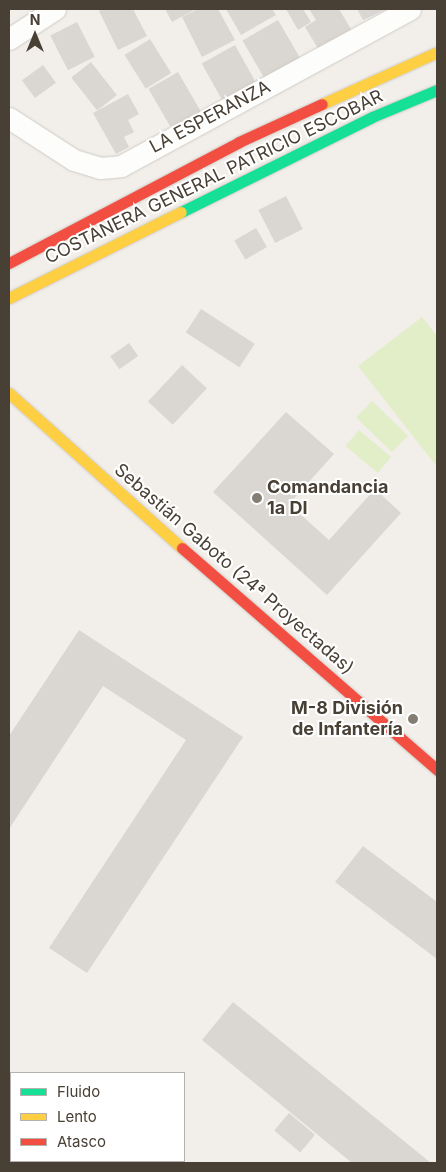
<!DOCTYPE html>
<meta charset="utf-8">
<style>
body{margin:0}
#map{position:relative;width:446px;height:1172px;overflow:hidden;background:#f2efea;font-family:Inter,sans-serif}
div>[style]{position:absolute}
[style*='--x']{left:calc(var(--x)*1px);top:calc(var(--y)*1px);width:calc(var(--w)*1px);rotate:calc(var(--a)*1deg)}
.green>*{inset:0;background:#e2eec8;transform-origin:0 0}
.building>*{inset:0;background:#dad6d1;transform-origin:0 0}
.roads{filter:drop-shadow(0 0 1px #cfcbc6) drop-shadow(0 0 1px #cfcbc6)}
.street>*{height:21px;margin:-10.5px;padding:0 10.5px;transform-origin:10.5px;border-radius:10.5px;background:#fdfdfc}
.fast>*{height:11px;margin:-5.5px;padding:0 5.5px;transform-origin:5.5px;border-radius:5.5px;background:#16e098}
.slow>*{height:11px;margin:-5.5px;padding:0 5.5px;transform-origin:5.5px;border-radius:5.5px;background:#ffcf43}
.jam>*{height:11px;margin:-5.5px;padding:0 5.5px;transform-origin:5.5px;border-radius:5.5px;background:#f24e42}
.dots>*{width:14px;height:14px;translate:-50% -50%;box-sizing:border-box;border:2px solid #fff;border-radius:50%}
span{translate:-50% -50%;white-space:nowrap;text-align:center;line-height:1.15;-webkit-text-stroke:4px #fff;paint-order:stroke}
.street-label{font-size:18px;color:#494035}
.poi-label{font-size:18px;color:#494035;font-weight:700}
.left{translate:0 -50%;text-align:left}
.right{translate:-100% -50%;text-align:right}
.frame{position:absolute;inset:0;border:10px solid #494035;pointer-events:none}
.legend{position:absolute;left:10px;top:1072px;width:175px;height:90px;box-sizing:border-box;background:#fff;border:1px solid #b6b3ae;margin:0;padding:6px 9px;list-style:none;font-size:15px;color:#494035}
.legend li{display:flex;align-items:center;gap:10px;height:25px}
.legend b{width:25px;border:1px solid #b6b3ae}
.north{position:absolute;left:10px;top:10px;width:50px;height:50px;-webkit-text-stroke:4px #fff;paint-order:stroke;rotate:0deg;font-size:14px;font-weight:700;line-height:20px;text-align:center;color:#494035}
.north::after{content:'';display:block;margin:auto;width:18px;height:22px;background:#494035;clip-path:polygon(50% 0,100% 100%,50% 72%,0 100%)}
</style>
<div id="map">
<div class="green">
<div style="clip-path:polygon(422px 317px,437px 336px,437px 467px,358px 366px)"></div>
<div style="left:372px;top:401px;width:50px;height:23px;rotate:44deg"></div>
<div style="left:359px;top:430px;width:42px;height:21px;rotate:40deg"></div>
</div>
<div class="building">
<div style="clip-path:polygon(104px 9px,133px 9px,147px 36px,118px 50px,99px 11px)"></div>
<div style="clip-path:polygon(165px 9px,196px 9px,172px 22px)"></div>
<div style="clip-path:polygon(198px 9px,218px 9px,235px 40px,202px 57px,182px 17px)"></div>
<div style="clip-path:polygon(226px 9px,272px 9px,276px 15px,241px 35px)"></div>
<div style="clip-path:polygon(286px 9px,303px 9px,311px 22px,298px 30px)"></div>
<div style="clip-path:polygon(309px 9px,339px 9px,352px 31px,319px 50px,305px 27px,316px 20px)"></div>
<div style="clip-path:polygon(357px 9px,387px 9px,363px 20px)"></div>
<div style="left:278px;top:20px;width:44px;height:41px;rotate:60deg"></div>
<div style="left:77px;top:22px;width:39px;height:30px;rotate:63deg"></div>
<div style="left:150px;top:39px;width:40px;height:30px;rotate:58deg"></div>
<div style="left:235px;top:45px;width:43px;height:38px;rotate:61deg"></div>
<div style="left:91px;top:62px;width:42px;height:25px;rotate:52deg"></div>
<div style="left:43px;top:65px;width:22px;height:26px;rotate:54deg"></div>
<div style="left:178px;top:72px;width:50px;height:34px;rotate:60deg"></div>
<div style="clip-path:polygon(128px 94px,139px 114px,128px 120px,134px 132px,124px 137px,129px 147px,116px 154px,93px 113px)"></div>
<div style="left:286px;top:196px;width:37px;height:31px;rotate:63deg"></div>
<div style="left:256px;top:228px;width:22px;height:25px;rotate:60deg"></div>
<div style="left:201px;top:309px;width:64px;height:28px;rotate:33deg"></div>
<div style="left:129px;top:343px;width:16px;height:23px;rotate:55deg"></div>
<div style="left:182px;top:365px;width:34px;height:50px;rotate:43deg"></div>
<div style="clip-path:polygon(286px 412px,334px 454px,289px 504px,329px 540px,375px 489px,401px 513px,327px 595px,213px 492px)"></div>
<div style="clip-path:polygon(79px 630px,243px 737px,87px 973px,49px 948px,186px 740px,103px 686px,9px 829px,9px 736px)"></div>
<div style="clip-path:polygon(363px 846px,437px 902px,437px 959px,335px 882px)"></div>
<div style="clip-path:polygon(233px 1002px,431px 1163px,352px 1163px,318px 1135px,202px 1040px)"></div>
<div style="left:289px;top:1113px;width:34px;height:23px;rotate:40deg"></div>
</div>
<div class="roads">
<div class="street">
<div style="--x:9;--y:39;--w:55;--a:-33.1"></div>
<div style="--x:9;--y:118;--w:77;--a:32.9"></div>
<div style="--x:74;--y:160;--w:27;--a:17"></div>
<div style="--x:100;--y:168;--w:21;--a:-5"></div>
<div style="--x:121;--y:166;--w:329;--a:-28.5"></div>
</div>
<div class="fast">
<div style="--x:181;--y:212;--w:213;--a:-26.4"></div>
<div style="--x:372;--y:117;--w:70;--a:-22.6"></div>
</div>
<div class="slow">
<div style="--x:322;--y:104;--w:126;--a:-24.3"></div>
<div style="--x:9;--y:298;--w:192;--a:-26.6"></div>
<div style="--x:9;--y:393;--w:232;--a:41.9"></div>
</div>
<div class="jam">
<div style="--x:9;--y:263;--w:260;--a:-27.7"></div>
<div style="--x:239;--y:142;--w:91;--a:-24.6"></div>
<div style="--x:182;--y:548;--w:338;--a:41"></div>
</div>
</div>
<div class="dots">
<div style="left:257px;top:498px;background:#847d74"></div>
<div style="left:413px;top:719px;background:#847d74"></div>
</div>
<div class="street-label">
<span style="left:210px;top:117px;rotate:-28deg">LA ESPERANZA</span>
<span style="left:214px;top:177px;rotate:-26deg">COSTANERA GENERAL PATRICIO ESCOBAR</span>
<span style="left:234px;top:569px;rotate:41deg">Sebastián Gaboto (24ª Proyectadas)</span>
</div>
<div class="poi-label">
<span class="left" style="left:267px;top:498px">Comandancia<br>1a DI</span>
<span class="right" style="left:403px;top:719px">M-8 División<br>de Infantería</span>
</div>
<div class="frame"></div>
<ul class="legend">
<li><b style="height:6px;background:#16e098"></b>Fluido</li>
<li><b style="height:6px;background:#ffcf43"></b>Lento</li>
<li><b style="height:6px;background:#f24e42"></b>Atasco</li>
</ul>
<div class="north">N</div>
</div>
